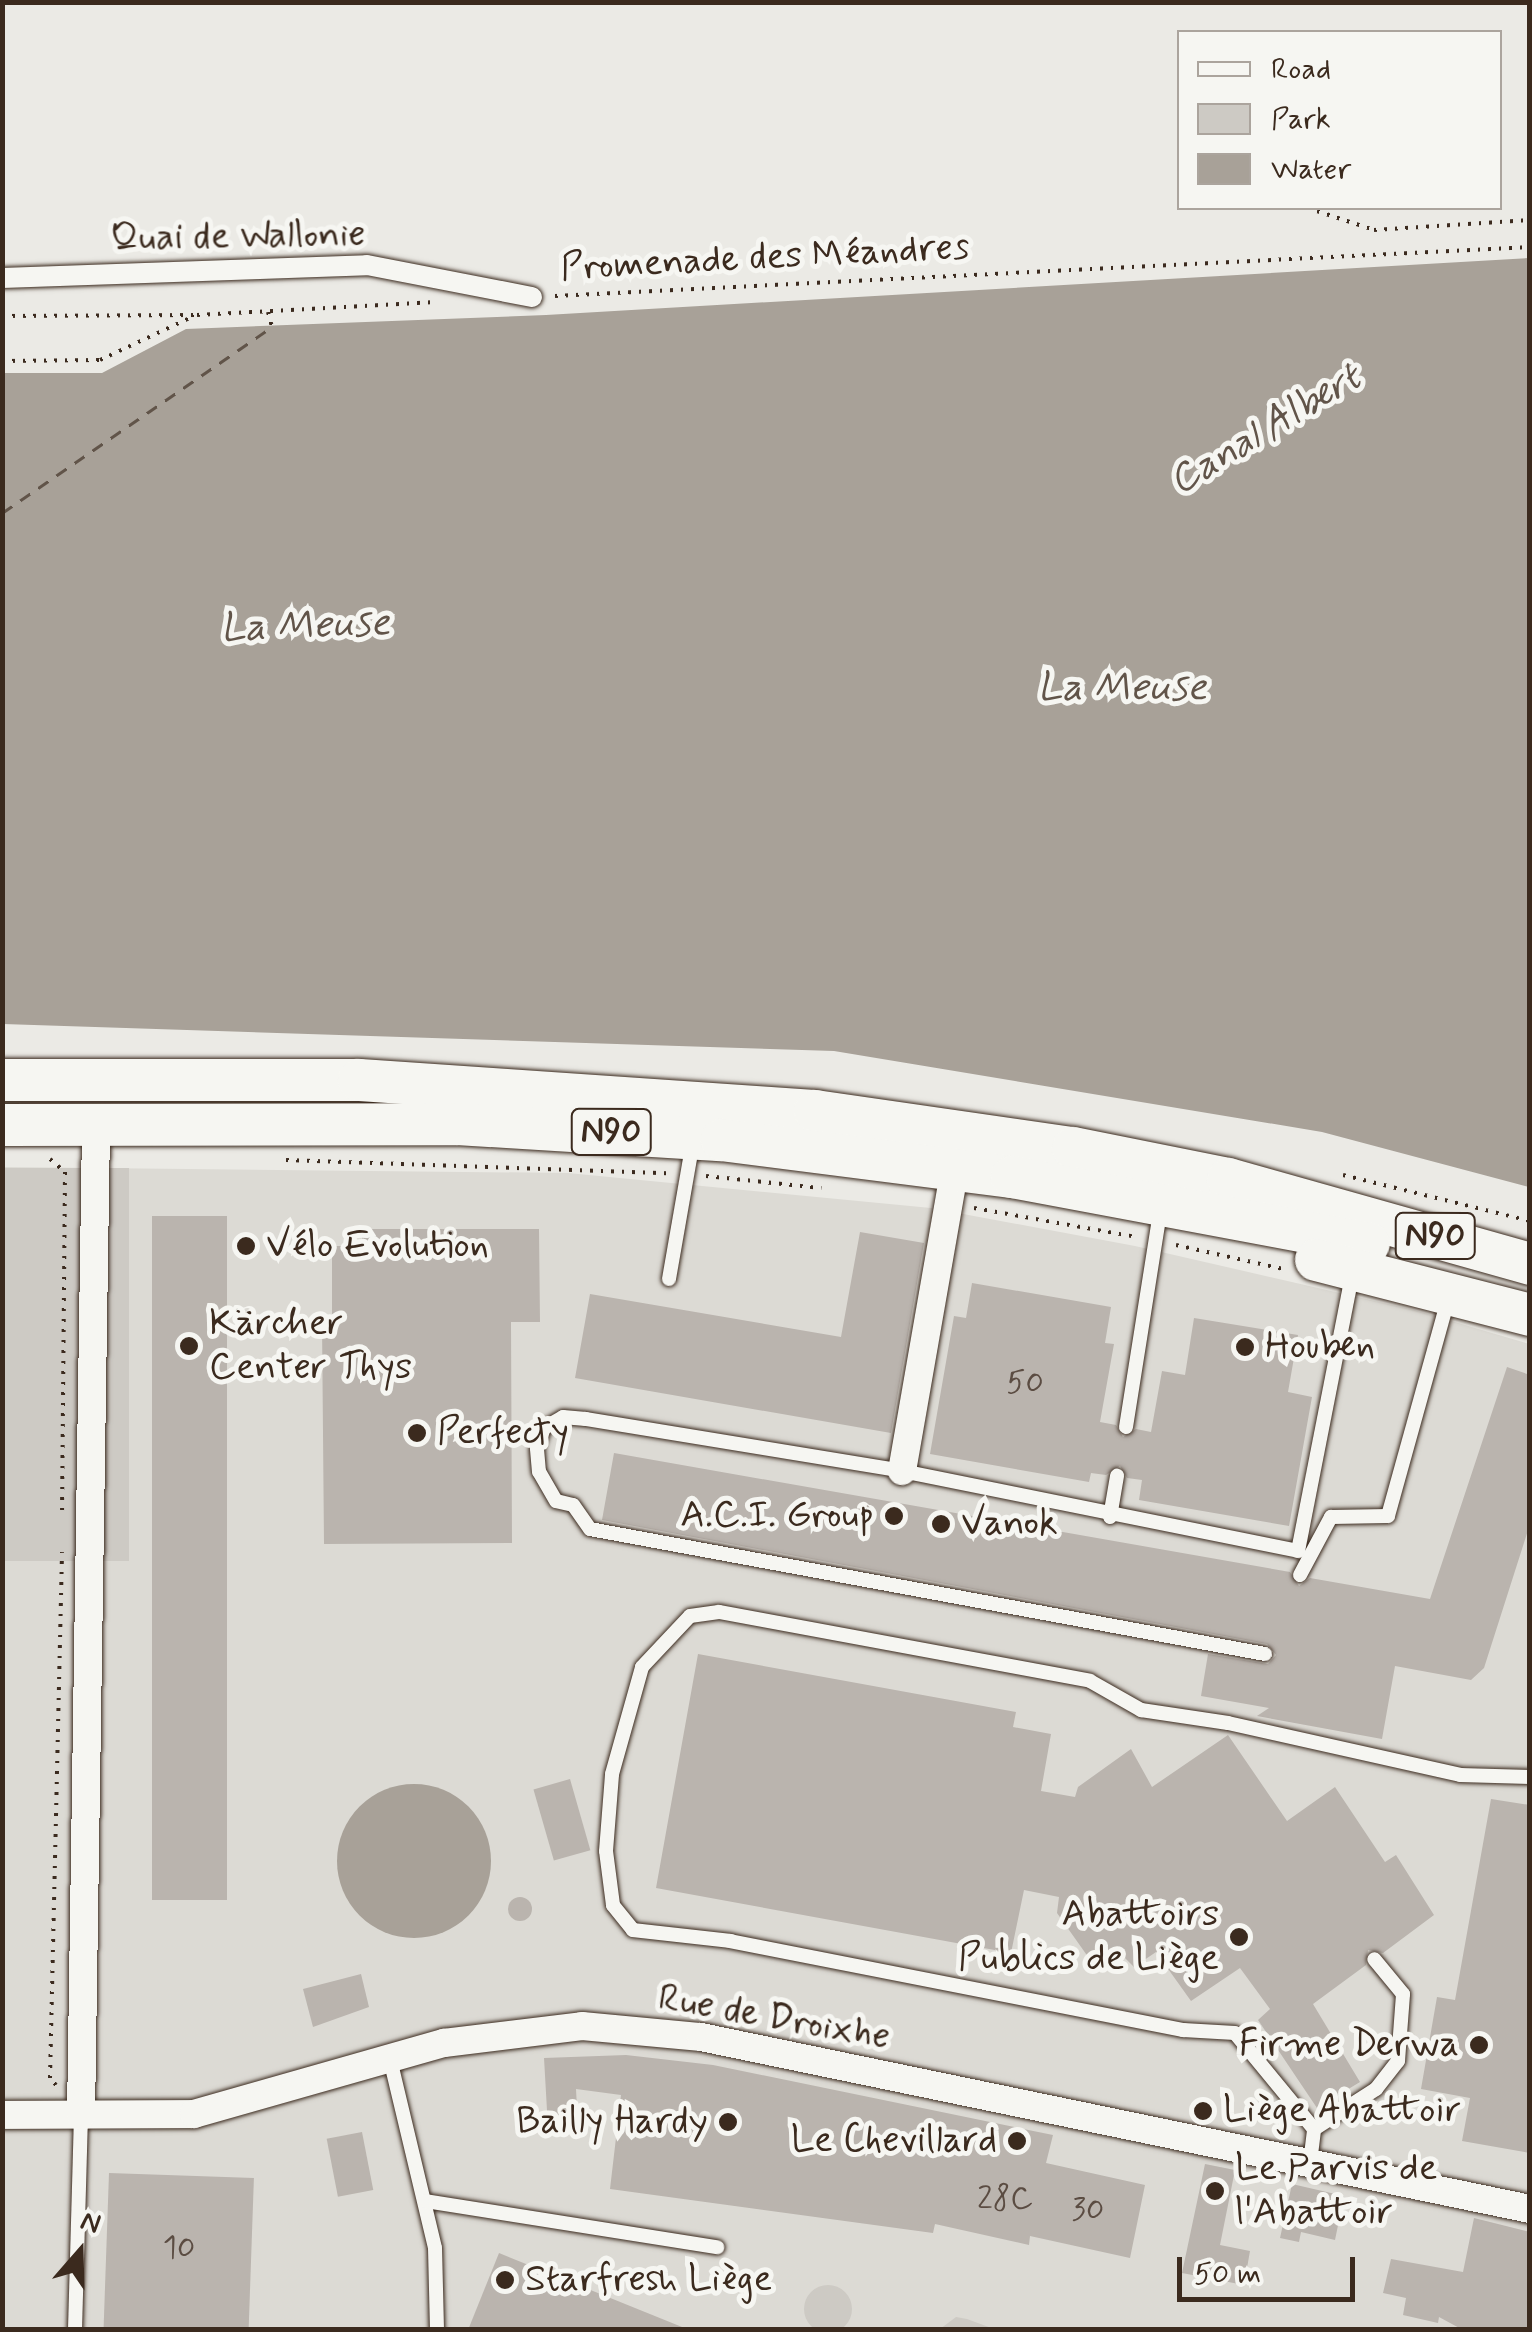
<!DOCTYPE html>
<meta charset="utf-8">
<style>
body{margin:0}
#map{position:relative;width:1532px;height:2332px;overflow:hidden;background:#ebeae5;font-family:Mynerve,sans-serif}
div>[style]{position:absolute}
[style*='--x']{left:calc(var(--x)*1px);top:calc(var(--y)*1px);width:calc(var(--w)*1px);rotate:calc(var(--a)*1deg)}
.built>*{inset:0;background:#dcdad4}
.green>*{inset:0;background:#cdcac4;transform-origin:0 0}
.round{border-radius:50%}
.water>*{inset:0;background:#a8a198}
.ferry>*{height:2.5px;margin-top:-1.25px;transform-origin:0;background:repeating-linear-gradient(90deg,#615449 0 12px,transparent 0 22px)}
.building>*{inset:0;background:#bab4ae;transform-origin:0 0}
.path>*{height:4px;margin-top:-2px;transform-origin:0;background:repeating-linear-gradient(90deg,#3b2a1e 0 2.5px,transparent 0 10.5px)}
.roads{filter:drop-shadow(0 0 2px #3b2a1e) drop-shadow(0 0 2px #3b2a1e)}
.service>*{height:14px;margin:-7px;padding:0 7px;transform-origin:7px;border-radius:7px;background:#f6f6f2}
.pedestrian>*{height:20px;margin:-10px;padding:0 10px;transform-origin:10px;border-radius:10px;background:#f6f6f2}
.minor>*{height:28px;margin:-14px;padding:0 14px;transform-origin:14px;border-radius:14px;background:#f6f6f2}
.primary>*{height:42px;margin:-21px;padding:0 21px;transform-origin:21px;border-radius:21px;background:#f6f6f2}
.dots>*{width:28px;height:28px;translate:-50% -50%;box-sizing:border-box;border:5px solid #f6f6f2;border-radius:50%}
span{translate:-50% -50%;white-space:nowrap;text-align:center;line-height:1.15;-webkit-text-stroke:10px #f6f6f2;paint-order:stroke}
.number-label{font-size:32px;color:#5b4c42}
.number-label span{-webkit-text-stroke-width:0}
.shield-label span{padding:2px 8px;background:#f6f6f2;border:2px solid;border-radius:8px;-webkit-text-stroke-width:0}
.shield-label{font-size:35px;color:#3b2a1e;font-weight:700}
.street-label{font-size:38px;color:#3b2a1e}
.poi-label{font-size:38px;color:#3b2a1e}
.left{translate:0 -50%;text-align:left}
.right{translate:-100% -50%;text-align:right}
.water-label{font-size:40px;color:#615449;font-style:italic}
.frame{position:absolute;inset:0;border:5px solid #3b2a1e;pointer-events:none}
.legend{position:absolute;left:1177px;top:30px;width:325px;height:180px;box-sizing:border-box;background:#f6f6f2;border:2px solid #aba49d;margin:0;padding:12px 18px;list-style:none;font-size:30px;color:#3b2a1e}
.legend li{display:flex;align-items:center;gap:20px;height:50px}
.legend b{width:50px;border:2px solid #aba49d}
.north{position:absolute;left:30px;top:2202px;width:100px;height:100px;-webkit-text-stroke:8px #f6f6f2;paint-order:stroke;rotate:20deg;font-size:28px;font-weight:700;line-height:40px;text-align:center;color:#3b2a1e}
.north::after{content:'';display:block;margin:auto;width:35px;height:45px;background:#3b2a1e;clip-path:polygon(50% 0,100% 100%,50% 72%,0 100%)}
.scale{position:absolute;left:1177px;top:2257px;width:178px;height:45px;box-sizing:border-box;border:5px solid #3b2a1e;border-top:0;padding-left:12px;font-size:30px;line-height:35px;white-space:nowrap;color:#3b2a1e;-webkit-text-stroke:8px #f6f6f2;paint-order:stroke}
</style>
<div id="map">
<div class="built">
<div style="clip-path:polygon(2px 1167px,568px 1173px,931px 1208px,1135px 1246px,1414px 1310px,1529px 1344px,1529px 2329px,3px 2329px)"></div>
</div>
<div class="green">
<div style="left:2px;top:1168px;width:127px;height:393px"></div>
<div class="round" style="left:804px;top:2285px;width:48px;height:48px"></div>
<div style="clip-path:polygon(956px 2317px,967px 2319px,994px 2329px,940px 2329px)"></div>
</div>
<div class="water">
<div style="clip-path:polygon(1529px 258px,1529px 1187px,1322px 1132px,834px 1051px,3px 1024px,3px 373px,102px 373px,186px 329px,546px 315px)"></div>
<div class="round" style="left:337px;top:1784px;width:154px;height:154px"></div>
</div>
<div class="ferry">
<div style="--x:2;--y:513;--w:328;--a:-34.6"></div>
</div>
<div class="building">
<div style="left:152px;top:1216px;width:75px;height:684px"></div>
<div style="clip-path:polygon(362px 1229px,539px 1229px,540px 1322px,511px 1322px,512px 1543px,324px 1544px,322px 1323px,332px 1323px,332px 1246px,362px 1246px)"></div>
<div style="clip-path:polygon(860px 1232px,924px 1243px,891px 1433px,575px 1378px,590px 1294px,841px 1337px)"></div>
<div style="clip-path:polygon(972px 1283px,1111px 1307px,1105px 1343px,1114px 1344px,1100px 1422px,1116px 1425px,1123px 1437px,1136px 1429px,1151px 1432px,1162px 1371px,1185px 1375px,1194px 1318px,1298px 1335px,1288px 1392px,1312px 1397px,1289px 1526px,1139px 1500px,1142px 1480px,1127px 1478px,1120px 1466px,1106px 1475px,1091px 1473px,1089px 1482px,930px 1454px,954px 1316px,966px 1318px)"></div>
<div style="clip-path:polygon(1507px 1367px,1530px 1375px,1530px 1524px,1484px 1668px,1471px 1680px,1395px 1666px,1382px 1739px,1257px 1716px,1269px 1708px,1201px 1696px,1208px 1654px,1268px 1664px,1276px 1655px,1267px 1644px,602px 1520px,614px 1453px,1290px 1572px,1299px 1586px,1310px 1578px,1430px 1599px)"></div>
<div style="clip-path:polygon(698px 1654px,1016px 1712px,1013px 1727px,1051px 1734px,1041px 1791px,1075px 1797px,1078px 1787px,1131px 1749px,1152px 1787px,1228px 1735px,1287px 1821px,1335px 1787px,1385px 1862px,1396px 1855px,1434px 1915px,1383px 1953px,1368px 1950px,1366px 1965px,1313px 2004px,1360px 2082px,1317px 2108px,1258px 2020px,1270px 2009px,1240px 1968px,1191px 2001px,1156px 1952px,1134px 1967px,1125px 1958px,1113px 1967px,1105px 1952px,1091px 1961px,1057px 1913px,1059px 1897px,1024px 1890px,1011px 1953px,656px 1888px)"></div>
<div style="left:570px;top:1779px;width:74px;height:38px;rotate:74deg"></div>
<div style="clip-path:polygon(1491px 1799px,1530px 1805px,1530px 2153px,1462px 2141px,1470px 2098px,1421px 2089px,1437px 1997px,1455px 2000px)"></div>
<div class="round" style="left:508px;top:1897px;width:24px;height:24px"></div>
<div style="clip-path:polygon(361px 1974px,369px 2007px,313px 2027px,303px 1989px)"></div>
<div style="clip-path:polygon(626px 2055px,713px 2065px,1053px 2135px,1046px 2163px,1145px 2185px,1130px 2258px,1030px 2236px,1029px 2245px,935px 2224px,933px 2233px,610px 2189px,621px 2095px,576px 2089px,578px 2127px,548px 2128px,544px 2058px)"></div>
<div style="left:362px;top:2132px;width:59px;height:36px;rotate:79deg"></div>
<div style="clip-path:polygon(1205px 2164px,1235px 2170px,1220px 2245px,1250px 2251px,1244px 2285px,1182px 2273px)"></div>
<div style="left:109px;top:2173px;width:145px;height:157px;rotate:2deg"></div>
<div style="clip-path:polygon(1292px 2184px,1344px 2196px,1335px 2240px,1301px 2232px,1299px 2242px,1280px 2238px)"></div>
<div style="clip-path:polygon(1474px 2218px,1530px 2232px,1530px 2330px,1463px 2330px,1439px 2317px,1438px 2323px,1403px 2315px,1406px 2298px,1383px 2293px,1391px 2259px,1463px 2272px)"></div>
<div style="clip-path:polygon(499px 2253px,687px 2329px,687px 2330px,468px 2330px)"></div>
</div>
<div class="path">
<div style="--x:1317;--y:211;--w:60;--a:18.4"></div>
<div style="--x:1374;--y:230;--w:156;--a:-3.7"></div>
<div style="--x:555;--y:296;--w:976;--a:-2.88"></div>
<div style="--x:268;--y:312;--w:16;--a:75"></div>
<div style="--x:2;--y:316;--w:195;--a:-0.3"></div>
<div style="--x:197;--y:315;--w:239;--a:-3.1"></div>
<div style="--x:2;--y:361;--w:98;--a:-0.6"></div>
<div style="--x:100;--y:360;--w:102;--a:-25.1"></div>
<div style="--x:50;--y:1159;--w:20;--a:41"></div>
<div style="--x:65;--y:1172;--w:340;--a:90.5"></div>
<div style="--x:286;--y:1160;--w:381;--a:2"></div>
<div style="--x:1343;--y:1175;--w:193;--a:13.8"></div>
<div style="--x:706;--y:1176;--w:116;--a:6"></div>
<div style="--x:974;--y:1208;--w:166;--a:10.1"></div>
<div style="--x:1176;--y:1245;--w:110;--a:12.6"></div>
<div style="--x:56;--y:2085;--w:9;--a:-131"></div>
<div style="--x:50;--y:2078;--w:526;--a:-88.69"></div>
</div>
<div class="roads">
<div class="service">
<div style="--x:669;--y:1279;--w:122;--a:-80.1"></div>
<div style="--x:1126;--y:1427;--w:204;--a:-81"></div>
<div style="--x:1110;--y:1517;--w:42;--a:-80.3"></div>
<div style="--x:1300;--y:1575;--w:66;--a:-61.9"></div>
<div style="--x:1331;--y:1517;--w:57;--a:-1"></div>
<div style="--x:1388;--y:1516;--w:224;--a:-74.5"></div>
<div style="--x:1265;--y:1654;--w:686;--a:-169.51"></div>
<div style="--x:590;--y:1529;--w:29;--a:-125"></div>
<div style="--x:573;--y:1505;--w:17;--a:-167"></div>
<div style="--x:556;--y:1501;--w:34;--a:-120"></div>
<div style="--x:539;--y:1472;--w:24;--a:-95"></div>
<div style="--x:537;--y:1448;--w:21;--a:-71"></div>
<div style="--x:544;--y:1428;--w:22;--a:-30"></div>
<div style="--x:563;--y:1417;--w:23;--a:5"></div>
<div style="--x:586;--y:1419;--w:320;--a:9.3"></div>
<div style="--x:902;--y:1471;--w:404;--a:11.4"></div>
<div style="--x:1298;--y:1551;--w:281;--a:-78.9"></div>
<div style="--x:390;--y:2059;--w:194;--a:76.6"></div>
<div style="--x:435;--y:2248;--w:82;--a:88.6"></div>
<div style="--x:1314;--y:2129;--w:74;--a:-32.8"></div>
<div style="--x:1376;--y:2089;--w:36;--a:-52"></div>
<div style="--x:1398;--y:2061;--w:67;--a:-85.7"></div>
<div style="--x:1403;--y:1994;--w:45;--a:-129.6"></div>
<div style="--x:1310;--y:2163;--w:34;--a:-83"></div>
<div style="--x:1314;--y:2129;--w:124;--a:-129.5"></div>
<div style="--x:1235;--y:2033;--w:52;--a:-176.7"></div>
<div style="--x:1183;--y:2030;--w:461;--a:-168.9"></div>
<div style="--x:731;--y:1941;--w:99;--a:-173.6"></div>
<div style="--x:633;--y:1930;--w:32;--a:-129"></div>
<div style="--x:613;--y:1905;--w:54;--a:-97.4"></div>
<div style="--x:606;--y:1851;--w:77;--a:-85.5"></div>
<div style="--x:612;--y:1774;--w:111;--a:-74.3"></div>
<div style="--x:642;--y:1667;--w:70;--a:-46.7"></div>
<div style="--x:690;--y:1616;--w:29;--a:-8"></div>
<div style="--x:719;--y:1612;--w:377;--a:10.5"></div>
<div style="--x:1090;--y:1681;--w:59;--a:29.6"></div>
<div style="--x:1141;--y:1710;--w:88;--a:8.5"></div>
<div style="--x:1228;--y:1723;--w:238;--a:12.6"></div>
<div style="--x:1460;--y:1775;--w:70;--a:1.6"></div>
<div style="--x:425;--y:2201;--w:296;--a:9"></div>
<div style="--x:75;--y:2330;--w:214;--a:-88.4"></div>
</div>
<div class="pedestrian">
<div style="--x:2;--y:278;--w:365;--a:-2"></div>
<div style="--x:367;--y:265;--w:168;--a:11"></div>
</div>
<div class="minor">
<div style="--x:902;--y:1471;--w:286;--a:-80.1"></div>
<div style="--x:2;--y:2115;--w:192;--a:-0.3"></div>
<div style="--x:194;--y:2114;--w:260;--a:-15.9"></div>
<div style="--x:444;--y:2043;--w:139;--a:-7"></div>
<div style="--x:582;--y:2026;--w:120;--a:5.3"></div>
<div style="--x:701;--y:2037;--w:847;--a:11.72"></div>
<div style="--x:81;--y:2116;--w:991;--a:-89.13"></div>
</div>
<div class="primary">
<div style="--x:2;--y:1080;--w:357;--a:0"></div>
<div style="--x:359;--y:1080;--w:457;--a:3.9"></div>
<div style="--x:815;--y:1111;--w:261;--a:8.2"></div>
<div style="--x:1073;--y:1148;--w:158;--a:11.3"></div>
<div style="--x:1228;--y:1179;--w:314;--a:15.7"></div>
<div style="--x:2;--y:1125;--w:455;--a:-0.1"></div>
<div style="--x:457;--y:1124;--w:265;--a:3.5"></div>
<div style="--x:722;--y:1140;--w:292;--a:7.3"></div>
<div style="--x:1012;--y:1177;--w:363;--a:10.6"></div>
<div style="--x:1316;--y:1260;--w:221;--a:14.4"></div>
</div>
</div>
<div class="dots">
<div style="left:246px;top:1246px;background:#3b2a1e"></div>
<div style="left:189px;top:1346px;background:#3b2a1e"></div>
<div style="left:1245px;top:1347px;background:#3b2a1e"></div>
<div style="left:417px;top:1433px;background:#3b2a1e"></div>
<div style="left:894px;top:1516px;background:#3b2a1e"></div>
<div style="left:941px;top:1524px;background:#3b2a1e"></div>
<div style="left:1239px;top:1937px;background:#3b2a1e"></div>
<div style="left:1479px;top:2045px;background:#3b2a1e"></div>
<div style="left:1203px;top:2111px;background:#3b2a1e"></div>
<div style="left:728px;top:2122px;background:#3b2a1e"></div>
<div style="left:1017px;top:2141px;background:#3b2a1e"></div>
<div style="left:1215px;top:2191px;background:#3b2a1e"></div>
<div style="left:505px;top:2280px;background:#3b2a1e"></div>
</div>
<div class="number-label">
<span style="left:1025px;top:1383px">50</span>
<span style="left:1005px;top:2199px">28C</span>
<span style="left:1088px;top:2210px">30</span>
<span style="left:179px;top:2248px">10</span>
</div>
<div class="shield-label">
<span style="left:611px;top:1132px">N90</span>
<span style="left:1435px;top:1236px">N90</span>
</div>
<div class="street-label">
<span style="left:238px;top:237px;rotate:-1deg">Quai de Wallonie</span>
<span style="left:765px;top:258px;rotate:-3deg">Promenade des Méandres</span>
<span style="left:774px;top:2018px;rotate:10deg">Rue de Droixhe</span>
</div>
<div class="poi-label">
<span class="left" style="left:266px;top:1246px">Vélo Evolution</span>
<span class="left" style="left:209px;top:1346px">Kärcher<br>Center Thys</span>
<span class="left" style="left:1265px;top:1347px">Houben</span>
<span class="left" style="left:437px;top:1433px">Perfecty</span>
<span class="right" style="left:874px;top:1516px">A.C.I. Group</span>
<span class="left" style="left:961px;top:1524px">Vanok</span>
<span class="right" style="left:1219px;top:1937px">Abattoirs<br>Publics de Liège</span>
<span class="right" style="left:1459px;top:2045px">Firme Derwa</span>
<span class="left" style="left:1223px;top:2111px">Liège Abattoir</span>
<span class="right" style="left:708px;top:2122px">Bailly Hardy</span>
<span class="right" style="left:997px;top:2141px">Le Chevillard</span>
<span class="left" style="left:1235px;top:2191px">Le Parvis de<br>l'Abattoir</span>
<span class="left" style="left:525px;top:2280px">Starfresh Liège</span>
</div>
<div class="water-label">
<span style="left:1265px;top:430px;rotate:-31deg">Canal Albert</span>
<span style="left:305px;top:626px;rotate:-2deg">La Meuse</span>
<span style="left:1122px;top:688px">La Meuse</span>
</div>
<div class="frame"></div>
<ul class="legend">
<li><b style="height:12px;background:#f6f6f2"></b>Road</li>
<li><b style="height:28px;background:#cdcac4"></b>Park</li>
<li><b style="height:28px;background:#a8a198"></b>Water</li>
</ul>
<div class="north">N</div>
<div class="scale">50 m</div>
</div>
